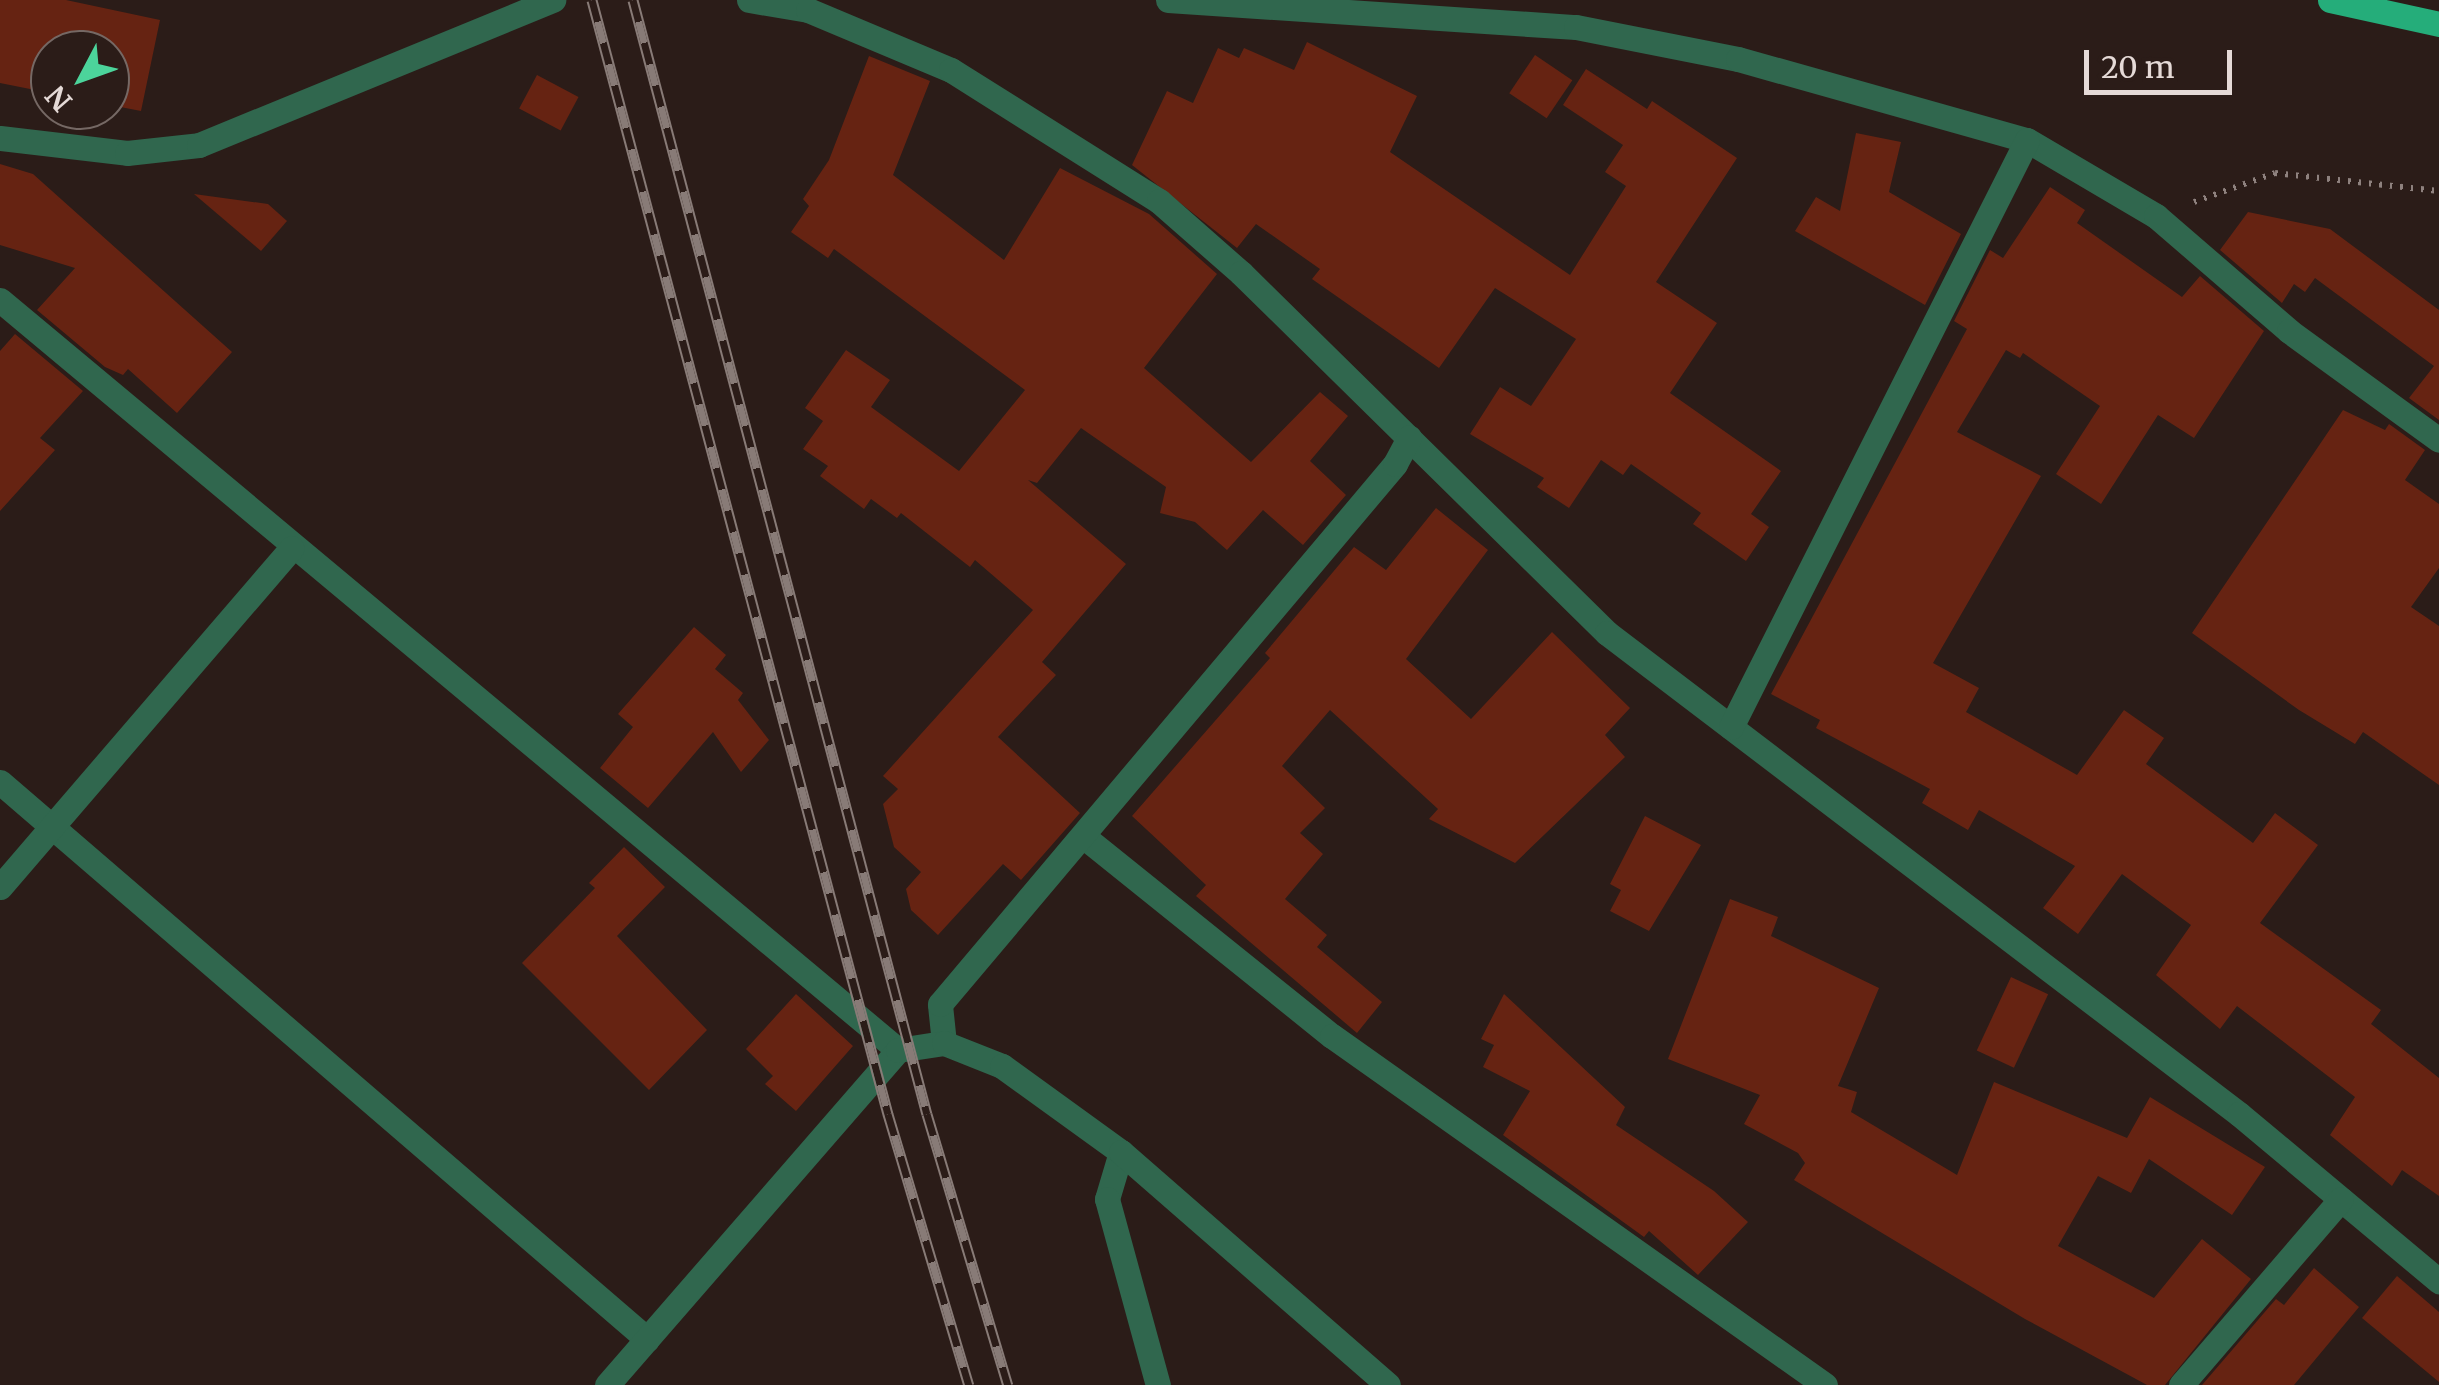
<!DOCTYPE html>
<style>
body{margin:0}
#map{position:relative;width:2439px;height:1385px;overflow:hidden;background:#2b1c18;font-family:Merriweather,serif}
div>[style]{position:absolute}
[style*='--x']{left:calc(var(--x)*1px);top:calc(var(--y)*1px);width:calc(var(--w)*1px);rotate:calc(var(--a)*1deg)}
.building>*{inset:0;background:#662312;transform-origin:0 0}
.path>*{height:6px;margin-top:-3px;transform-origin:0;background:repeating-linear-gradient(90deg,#8e817e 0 2.5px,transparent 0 10.5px)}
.minor>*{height:25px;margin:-12.5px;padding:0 12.5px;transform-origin:12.5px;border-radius:12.5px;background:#30674e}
.major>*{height:25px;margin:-12.5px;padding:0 12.5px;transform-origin:12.5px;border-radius:12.5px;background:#25ad7a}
.rail>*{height:11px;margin-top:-5.5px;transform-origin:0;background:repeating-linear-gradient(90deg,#2b1c18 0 22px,#887b77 0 44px);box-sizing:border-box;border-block:2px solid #887b77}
span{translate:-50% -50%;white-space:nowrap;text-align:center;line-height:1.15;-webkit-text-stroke:9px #2b1c18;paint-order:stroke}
.north{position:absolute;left:30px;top:30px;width:100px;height:100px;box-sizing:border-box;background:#2b1c18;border:2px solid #756864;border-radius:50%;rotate:229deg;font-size:28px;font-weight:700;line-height:40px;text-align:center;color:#e5dad7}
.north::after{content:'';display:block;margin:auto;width:35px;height:45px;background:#4cd49b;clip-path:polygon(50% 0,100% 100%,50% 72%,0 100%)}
.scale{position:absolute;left:2084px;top:50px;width:148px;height:45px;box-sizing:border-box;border:5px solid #e5dad7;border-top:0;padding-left:12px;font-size:30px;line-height:35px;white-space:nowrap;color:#e5dad7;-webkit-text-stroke:8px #2b1c18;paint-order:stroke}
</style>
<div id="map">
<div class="building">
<div style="clip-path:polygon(0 0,66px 0,160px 20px,141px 111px,110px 105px,110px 50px,50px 50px,50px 93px,0 83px)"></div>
<div style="clip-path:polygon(1307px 42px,1417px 96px,1390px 152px,1570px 275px,1626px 186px,1605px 172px,1623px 145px,1563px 105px,1586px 69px,1647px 109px,1652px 101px,1737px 158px,1656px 282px,1717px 323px,1670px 393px,1781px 471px,1751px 514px,1769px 527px,1746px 561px,1693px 524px,1701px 513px,1631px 464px,1623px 475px,1601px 460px,1569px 508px,1537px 487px,1544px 478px,1470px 434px,1500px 387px,1531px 406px,1576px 339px,1495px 288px,1439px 368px,1312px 279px,1320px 269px,1256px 224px,1237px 248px,1132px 165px,1167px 91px,1193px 103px,1218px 48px,1239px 58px,1244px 48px,1294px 70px)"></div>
<div style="left:1535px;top:55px;width:45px;height:46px;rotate:34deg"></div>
<div style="clip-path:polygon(869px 56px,930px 81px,893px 175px,1004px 260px,1060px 168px,1149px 214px,1217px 274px,1144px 368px,1251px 462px,1320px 392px,1348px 416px,1310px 461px,1346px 495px,1303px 545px,1263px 510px,1227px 550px,1195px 522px,1160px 513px,1166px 487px,1081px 428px,1037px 483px,1028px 480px,1126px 564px,1042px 662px,1056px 675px,998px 737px,1080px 813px,1021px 880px,1003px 864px,938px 935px,911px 910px,906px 889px,921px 872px,894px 847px,883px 804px,898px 789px,883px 776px,1033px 610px,975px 560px,970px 567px,901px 513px,897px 518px,871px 499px,864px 509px,820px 476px,828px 466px,803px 449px,823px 421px,805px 408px,846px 350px,890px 380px,871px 407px,959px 471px,1025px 390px,834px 249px,828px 258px,791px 232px,809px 206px,803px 199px,829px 160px)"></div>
<div style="left:537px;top:75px;width:47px;height:38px;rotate:28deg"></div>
<div style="clip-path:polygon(1856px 133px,1901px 142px,1889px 192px,1961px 234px,1925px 305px,1795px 231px,1816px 197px,1840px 211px)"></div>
<div style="clip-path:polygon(0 164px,33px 174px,232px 352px,177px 413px,128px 369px,123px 375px,105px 367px,37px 310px,75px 268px,0 245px)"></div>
<div style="clip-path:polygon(2050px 187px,2085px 210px,2077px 223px,2182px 297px,2200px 276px,2264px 331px,2194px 438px,2158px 415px,2101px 504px,2056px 474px,2100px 406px,2023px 353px,2020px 358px,2006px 350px,1957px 432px,2041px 476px,1933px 663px,1979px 688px,1966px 712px,2077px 775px,2124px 710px,2164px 738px,2146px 764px,2253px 843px,2275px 813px,2318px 845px,2260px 923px,2381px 1010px,2371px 1024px,2439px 1078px,2439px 1196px,2402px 1170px,2392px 1186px,2330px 1135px,2355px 1097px,2237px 1006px,2220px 1029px,2156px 975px,2191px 925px,2122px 874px,2078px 934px,2043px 908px,2075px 866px,1979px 810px,1968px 830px,1922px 803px,1930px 789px,1816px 728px,1820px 720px,1771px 694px,1967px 329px,1954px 321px,1990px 250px,2003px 258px)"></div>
<div style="clip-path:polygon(194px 194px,268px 204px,287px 221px,261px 251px)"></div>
<div style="clip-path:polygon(2248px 212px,2330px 229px,2439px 310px,2439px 420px,2409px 398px,2434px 366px,2315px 278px,2305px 292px,2294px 284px,2282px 303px,2220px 250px)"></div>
<div style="clip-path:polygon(15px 334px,83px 391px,40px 438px,55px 450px,0 511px,0 351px)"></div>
<div style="clip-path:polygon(2343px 410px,2385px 430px,2389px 424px,2425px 450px,2405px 480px,2439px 504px,2439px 568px,2411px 607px,2439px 626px,2439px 785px,2363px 732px,2355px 744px,2299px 710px,2192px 633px)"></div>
<div style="clip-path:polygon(1436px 508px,1488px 550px,1406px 659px,1471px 719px,1552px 632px,1630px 708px,1605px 735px,1625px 757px,1515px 863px,1429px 819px,1438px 809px,1330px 710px,1282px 766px,1325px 808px,1300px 833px,1323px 854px,1285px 899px,1327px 935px,1317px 947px,1382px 1002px,1357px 1033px,1196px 896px,1206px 885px,1132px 816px,1270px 658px,1265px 653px,1354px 547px,1386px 570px)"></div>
<div style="clip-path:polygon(694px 627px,726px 655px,715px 669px,743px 693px,738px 700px,769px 740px,741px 772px,713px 732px,648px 808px,600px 768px,633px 727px,618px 714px)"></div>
<div style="clip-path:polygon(1645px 816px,1701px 845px,1649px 931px,1610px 911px,1621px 890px,1610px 884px)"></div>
<div style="clip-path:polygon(624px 847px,665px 887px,617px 936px,707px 1030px,649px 1090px,522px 963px,595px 888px,589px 883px)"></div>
<div style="clip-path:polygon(1730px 899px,1778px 917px,1771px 936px,1879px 988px,1838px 1086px,1857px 1092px,1851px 1112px,1957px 1175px,1994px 1082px,2127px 1138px,2150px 1097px,2265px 1167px,2232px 1215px,2149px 1159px,2131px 1193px,2098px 1176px,2058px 1246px,2154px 1298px,2202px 1239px,2251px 1279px,2165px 1385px,2147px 1385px,2025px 1319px,1794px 1180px,1805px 1163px,1798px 1153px,1744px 1124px,1760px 1095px,1668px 1059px)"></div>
<div style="left:2011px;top:977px;width:41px;height:81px;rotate:25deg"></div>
<div style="clip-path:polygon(796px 994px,853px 1046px,796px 1111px,765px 1084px,773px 1076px,746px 1049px)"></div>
<div style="clip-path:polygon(1504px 994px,1625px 1107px,1616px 1125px,1714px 1191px,1748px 1222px,1698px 1275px,1649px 1231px,1644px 1237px,1503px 1135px,1530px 1091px,1483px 1067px,1494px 1045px,1481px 1039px)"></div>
<div style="clip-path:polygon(2314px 1268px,2359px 1307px,2294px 1385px,2202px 1385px,2276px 1299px,2284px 1305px)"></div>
<div style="clip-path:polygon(2397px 1276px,2439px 1312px,2439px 1382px,2362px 1318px)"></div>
</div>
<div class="path">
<div style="--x:2194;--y:202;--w:86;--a:-19.7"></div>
<div style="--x:2275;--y:173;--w:165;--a:6.3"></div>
</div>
<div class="minor">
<div style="--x:749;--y:0;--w:60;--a:9.6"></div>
<div style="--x:808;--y:10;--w:155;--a:22.8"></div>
<div style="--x:951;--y:70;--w:246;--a:32.2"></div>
<div style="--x:1159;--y:201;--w:109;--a:41.3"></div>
<div style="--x:1241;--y:273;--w:513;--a:44.53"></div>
<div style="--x:1607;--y:633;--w:794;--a:37.27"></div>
<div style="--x:2239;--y:1114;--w:261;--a:39.9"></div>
<div style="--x:1168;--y:0;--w:409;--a:3.8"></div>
<div style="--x:1576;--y:27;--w:165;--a:11.2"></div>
<div style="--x:1738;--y:59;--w:300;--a:15.7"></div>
<div style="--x:2027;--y:140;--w:150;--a:30.5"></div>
<div style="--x:2156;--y:216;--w:176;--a:40.8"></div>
<div style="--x:2289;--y:331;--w:185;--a:36"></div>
<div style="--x:0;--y:138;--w:128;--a:6.7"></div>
<div style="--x:127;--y:153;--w:72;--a:-6.3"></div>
<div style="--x:199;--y:145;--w:383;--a:-22.3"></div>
<div style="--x:0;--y:300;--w:1170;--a:39.87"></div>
<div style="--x:1731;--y:727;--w:657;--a:-63.24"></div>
<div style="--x:0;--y:782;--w:854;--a:40.73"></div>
<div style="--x:1083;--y:836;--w:319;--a:38.8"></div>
<div style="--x:1332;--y:1036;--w:604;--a:35.3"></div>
<div style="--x:0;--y:887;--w:447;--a:-49.3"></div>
<div style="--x:944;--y:1043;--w:39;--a:-96"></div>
<div style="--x:940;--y:1004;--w:706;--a:-49.88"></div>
<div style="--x:1395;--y:464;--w:30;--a:-62"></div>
<div style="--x:1121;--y:1152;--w:49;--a:106.6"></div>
<div style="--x:1107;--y:1199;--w:193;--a:74.7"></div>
<div style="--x:607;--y:1385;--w:444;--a:-49"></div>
<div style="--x:898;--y:1050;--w:47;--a:-8.7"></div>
<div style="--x:944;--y:1043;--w:62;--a:21.6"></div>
<div style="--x:1002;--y:1066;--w:147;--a:35.9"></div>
<div style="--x:1121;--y:1152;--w:354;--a:41.1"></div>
<div style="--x:2181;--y:1385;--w:245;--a:-49.3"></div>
</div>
<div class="major">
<div style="--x:2330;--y:0;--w:112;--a:12.4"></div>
</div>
<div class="rail">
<div style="--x:592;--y:0;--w:1153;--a:75.12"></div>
<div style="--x:888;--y:1114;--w:283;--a:73.4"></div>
<div style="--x:633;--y:0;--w:1152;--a:75.22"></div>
<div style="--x:927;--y:1114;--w:283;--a:73.4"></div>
</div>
<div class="north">N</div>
<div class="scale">20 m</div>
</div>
